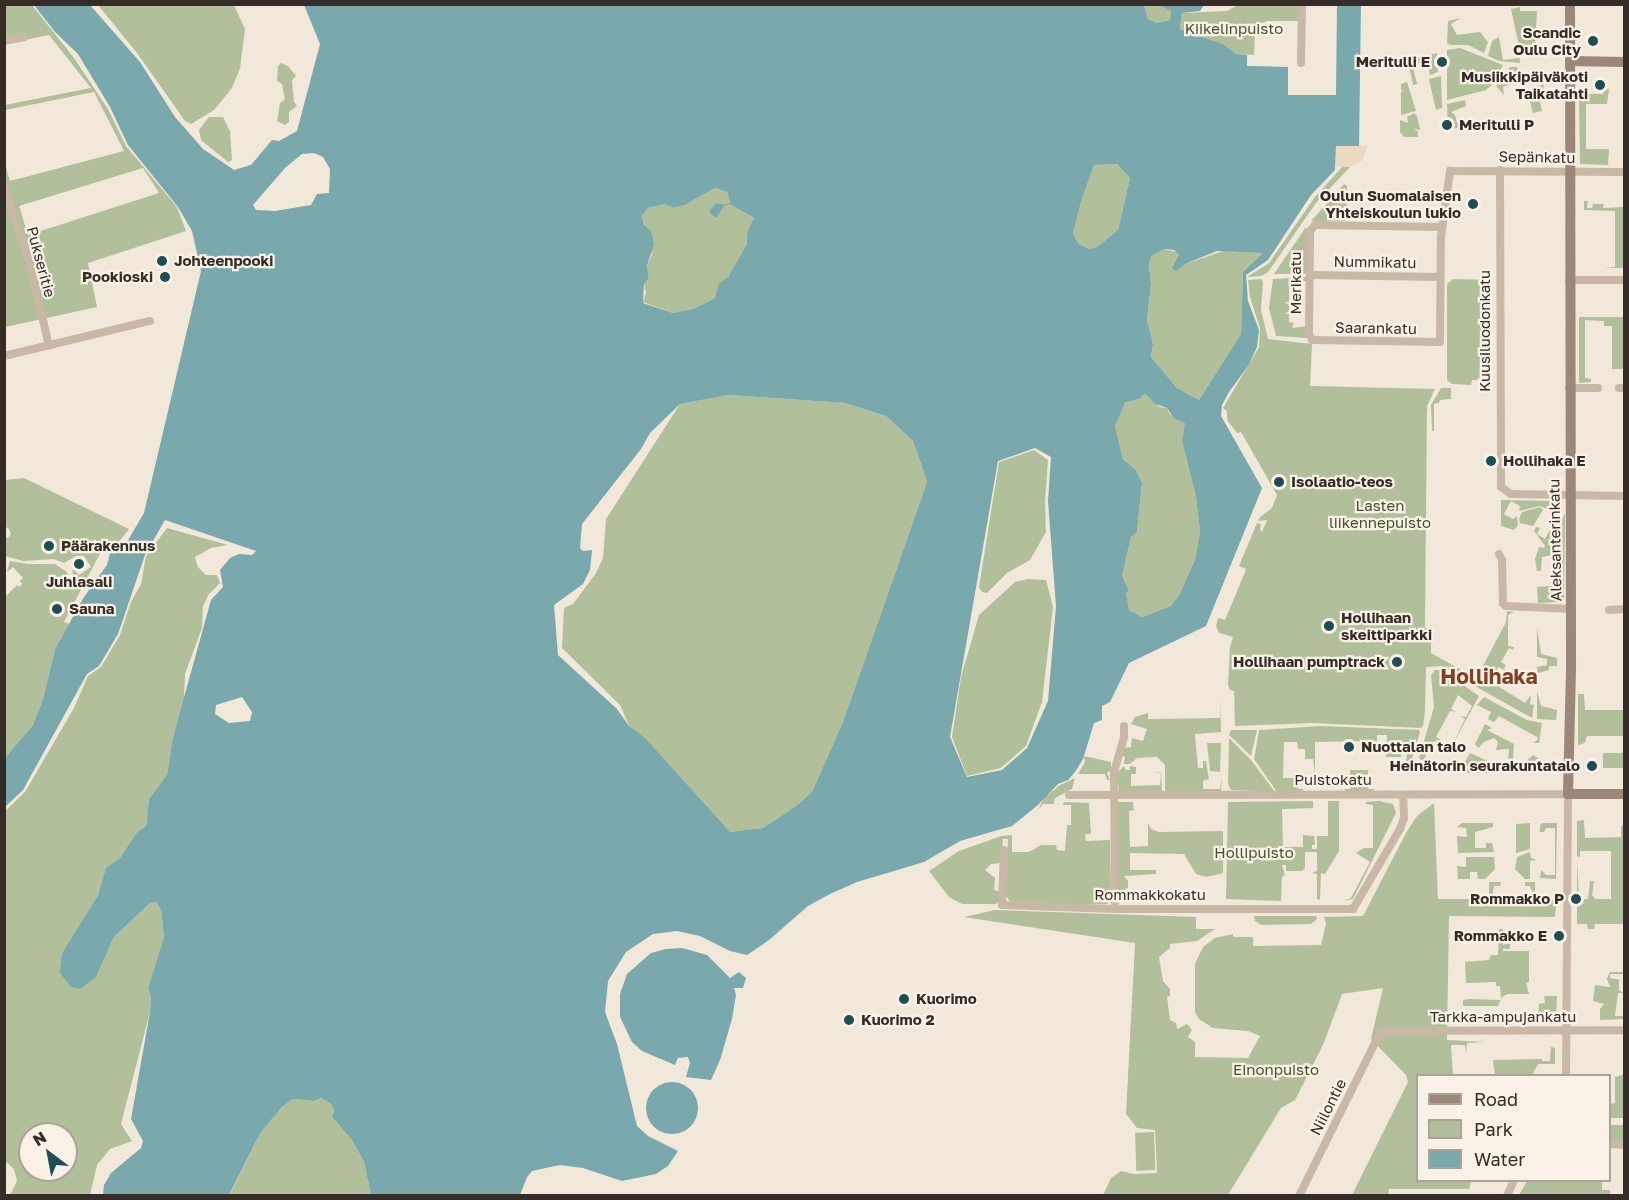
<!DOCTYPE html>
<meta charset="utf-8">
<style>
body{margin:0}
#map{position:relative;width:1629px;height:1200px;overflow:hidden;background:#f1e8da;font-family:"Golos Text",sans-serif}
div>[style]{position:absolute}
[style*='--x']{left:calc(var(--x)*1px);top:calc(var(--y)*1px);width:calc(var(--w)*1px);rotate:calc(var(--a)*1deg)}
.green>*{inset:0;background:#b1c09a;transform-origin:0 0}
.plaza>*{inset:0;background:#e9dac1}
.water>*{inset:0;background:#79a8ad}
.round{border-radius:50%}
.minor>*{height:8px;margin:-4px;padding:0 4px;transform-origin:4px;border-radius:4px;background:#c9b8a6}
.secondary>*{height:10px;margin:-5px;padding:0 5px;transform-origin:5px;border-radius:5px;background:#9c8778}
.dots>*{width:16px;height:16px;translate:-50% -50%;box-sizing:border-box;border:3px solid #f9f1e6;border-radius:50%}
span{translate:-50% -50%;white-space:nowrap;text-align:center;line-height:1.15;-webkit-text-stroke:4.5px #f9f1e6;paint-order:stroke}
.park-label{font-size:15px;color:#42532b}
.poi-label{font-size:15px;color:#352c27;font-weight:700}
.right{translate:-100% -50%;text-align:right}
.left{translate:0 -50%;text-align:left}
.street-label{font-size:15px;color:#352c27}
.district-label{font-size:21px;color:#823f21;font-weight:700}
.frame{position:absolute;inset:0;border:6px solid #352c27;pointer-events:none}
.legend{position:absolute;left:1416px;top:1074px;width:195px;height:108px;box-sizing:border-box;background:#f9f1e6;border:2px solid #aba29a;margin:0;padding:8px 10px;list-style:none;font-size:18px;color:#352c27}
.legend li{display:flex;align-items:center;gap:12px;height:30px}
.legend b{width:30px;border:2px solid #aba29a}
.north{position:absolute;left:18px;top:1122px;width:60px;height:60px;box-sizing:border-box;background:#f9f1e6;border:2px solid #aba29a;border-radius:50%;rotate:328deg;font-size:16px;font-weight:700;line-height:24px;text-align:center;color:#352c27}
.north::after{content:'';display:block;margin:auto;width:21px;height:27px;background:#1d4e56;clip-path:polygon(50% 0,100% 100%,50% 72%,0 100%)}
</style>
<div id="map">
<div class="green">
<div style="clip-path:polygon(evenodd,5px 5px,32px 5px,74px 58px,108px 109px,126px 146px,177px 207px,186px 231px,88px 263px,97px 307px,5px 327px,4px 160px,10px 181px,124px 151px,94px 92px,5px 110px,5px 105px,91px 88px,49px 35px,5px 44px,5px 5px,143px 168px,159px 193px,28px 235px,19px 206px,143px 168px)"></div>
<div style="clip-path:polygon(98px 5px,234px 5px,245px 29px,240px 68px,232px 88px,214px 110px,191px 124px,185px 121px,137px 53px)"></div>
<div style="clip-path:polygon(1144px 5px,1163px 5px,1171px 11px,1170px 20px,1157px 23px,1148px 19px)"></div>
<div style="clip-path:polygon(1238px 5px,1299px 5px,1299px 21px,1267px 21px,1259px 24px,1255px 32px,1254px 55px,1236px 54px,1223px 44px,1180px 29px,1182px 13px,1227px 11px)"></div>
<div style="clip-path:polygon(1520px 7px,1520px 11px,1537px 11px,1535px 46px,1533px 48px,1519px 46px,1511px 9px)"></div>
<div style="clip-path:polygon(1461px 18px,1451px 24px,1457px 35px,1480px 32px,1488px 42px,1484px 53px,1468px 45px,1450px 45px,1447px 43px,1448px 21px)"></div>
<div style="clip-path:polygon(1499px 37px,1503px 60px,1519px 58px,1519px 51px,1520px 63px,1499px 61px,1488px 56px,1492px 41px)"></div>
<div style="clip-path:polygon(1460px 48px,1503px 65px,1493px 84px,1486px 90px,1447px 100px,1447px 50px)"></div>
<div style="clip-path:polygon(1437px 53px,1438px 72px,1430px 75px,1427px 62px,1415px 64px,1413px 68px,1417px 84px,1413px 85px,1408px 60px)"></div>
<div style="clip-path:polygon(281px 63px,288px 66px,296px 76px,292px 80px,294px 102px,297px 106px,289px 112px,289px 122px,285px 125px,277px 121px,280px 103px,285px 99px,282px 84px,277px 81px,278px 66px)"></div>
<div style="clip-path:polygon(1510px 67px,1517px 67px,1522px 80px,1503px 87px,1504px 95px,1496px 86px)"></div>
<div style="clip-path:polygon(1441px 76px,1442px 108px,1436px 110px,1429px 79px)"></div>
<div style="clip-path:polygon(1407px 82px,1416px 111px,1401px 115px,1401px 92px,1403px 91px,1401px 90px,1401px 84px)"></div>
<div style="clip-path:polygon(1544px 83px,1542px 97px,1539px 97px,1542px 111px,1533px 113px,1528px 94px)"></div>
<div style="clip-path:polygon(1603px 89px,1609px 89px,1607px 104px,1586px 104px,1586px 149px,1609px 149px,1608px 165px,1580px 164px,1579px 94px,1603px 94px)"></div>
<div style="clip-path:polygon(1465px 100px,1466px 106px,1451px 112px,1455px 115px,1457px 123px,1463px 124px,1463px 122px,1468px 121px,1469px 125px,1448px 130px,1447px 104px)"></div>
<div style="clip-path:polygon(1414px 113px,1417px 116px,1420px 130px,1414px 129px,1418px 132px,1418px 137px,1404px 137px,1400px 132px,1400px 120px,1408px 123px,1407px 117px)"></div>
<div style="clip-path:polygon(209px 117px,223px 117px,230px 131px,232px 160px,228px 162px,201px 140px,199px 130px)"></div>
<div style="clip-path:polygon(1117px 164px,1130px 178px,1118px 230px,1097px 247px,1089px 249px,1079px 244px,1073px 234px,1081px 202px,1094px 165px)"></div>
<div style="clip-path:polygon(1343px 166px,1350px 167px,1316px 203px,1268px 272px,1261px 276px,1247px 277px,1269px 263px,1315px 197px)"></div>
<div style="clip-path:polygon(1344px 184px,1347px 186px,1346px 221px,1311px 221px)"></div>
<div style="clip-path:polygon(715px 188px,727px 192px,730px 203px,755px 219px,747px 233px,748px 244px,715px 298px,693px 309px,673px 313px,643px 302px,646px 293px,644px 284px,649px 278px,647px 266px,652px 254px,642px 216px,648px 208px,665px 204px,673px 208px,685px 205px)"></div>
<div style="clip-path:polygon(1584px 201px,1588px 201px,1587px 208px,1592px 208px,1593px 204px,1604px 204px,1603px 208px,1624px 207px,1624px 268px,1604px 268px,1615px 267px,1615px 211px,1584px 210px)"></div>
<div style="clip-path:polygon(1306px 227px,1306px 274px,1274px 274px)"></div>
<div style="clip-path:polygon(1163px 249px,1177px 252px,1179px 256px,1175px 264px,1185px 264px,1223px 251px,1264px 253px,1243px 272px,1241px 334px,1199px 400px,1177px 388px,1151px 357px,1153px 344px,1147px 320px,1151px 284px,1149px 265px,1151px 256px)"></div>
<div style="clip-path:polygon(1307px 277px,1307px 281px,1289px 281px,1289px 322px,1294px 323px,1292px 328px,1308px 326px,1307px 338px,1276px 336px,1269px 308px,1273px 279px)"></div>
<div style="clip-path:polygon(1261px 279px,1263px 282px,1261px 310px,1268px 339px,1312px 344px,1310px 386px,1435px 389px,1427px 406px,1425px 628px,1431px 629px,1431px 653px,1472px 676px,1468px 683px,1441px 666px,1426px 667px,1425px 712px,1423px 726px,1421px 728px,1312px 723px,1235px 726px,1234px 691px,1230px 690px,1228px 685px,1230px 647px,1233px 637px,1219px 633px,1216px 626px,1218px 618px,1225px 620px,1245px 572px,1246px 569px,1239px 566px,1257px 523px,1261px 524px,1260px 529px,1262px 532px,1267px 520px,1258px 521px,1260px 517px,1272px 508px,1277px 495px,1241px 432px,1237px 433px,1227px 420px,1227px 411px,1223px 408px,1259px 347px,1260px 328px,1250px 297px,1248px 280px)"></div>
<div style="clip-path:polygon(1453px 279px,1491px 280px,1490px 385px,1485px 385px,1485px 381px,1472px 380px,1471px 385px,1452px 384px,1447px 380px,1447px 284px)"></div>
<div style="clip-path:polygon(1579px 317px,1624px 317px,1624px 369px,1612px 369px,1612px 326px,1604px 326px,1604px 321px,1585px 320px,1585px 378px,1591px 379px,1591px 382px,1579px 383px)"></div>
<div style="clip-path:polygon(1441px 388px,1451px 388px,1451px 399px,1440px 400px,1439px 403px,1434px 404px,1434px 431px,1432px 431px,1431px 405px)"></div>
<div style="clip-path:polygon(1145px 392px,1159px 407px,1167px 408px,1170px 414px,1186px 422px,1182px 441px,1196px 497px,1200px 532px,1195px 560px,1179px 595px,1171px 606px,1142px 617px,1129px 610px,1126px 593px,1129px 591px,1122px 576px,1131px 537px,1137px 532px,1142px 483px,1136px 470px,1123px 459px,1115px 426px,1121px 408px,1126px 403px,1139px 399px)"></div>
<div style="clip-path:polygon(729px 395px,845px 403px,886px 416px,913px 441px,927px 482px,843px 722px,812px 792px,796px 806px,763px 828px,730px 832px,629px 726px,620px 705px,562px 648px,564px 608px,573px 604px,596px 573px,603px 558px,606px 519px,680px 404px)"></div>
<div style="clip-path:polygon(1034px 450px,1048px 460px,1045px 502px,1046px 532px,1030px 560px,1007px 573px,987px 593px,982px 592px,979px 587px,999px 462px)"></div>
<div style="clip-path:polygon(24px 478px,129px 529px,110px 553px,103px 548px,64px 622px,69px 624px,55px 649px,43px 699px,33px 725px,5px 758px,5px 597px,17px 585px,19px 587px,22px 584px,20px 581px,23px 578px,13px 567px,7px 572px,10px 561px,28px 564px,55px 564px,67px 572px,70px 585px,75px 584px,72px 570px,74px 569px,79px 575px,91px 567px,84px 556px,76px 556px,64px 563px,54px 559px,23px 561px,5px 556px,5px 537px,8px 538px,11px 534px,8px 527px,5px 530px,5px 480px)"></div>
<div style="clip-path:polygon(1501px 500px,1554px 501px,1560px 505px,1561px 510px,1552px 506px,1550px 510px,1540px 506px,1519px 511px,1520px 506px,1511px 501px,1504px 514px,1513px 519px,1517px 516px,1518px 525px,1514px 530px,1501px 526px)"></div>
<div style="clip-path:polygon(1540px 507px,1543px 510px,1533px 526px,1520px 523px,1519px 519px,1522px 512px)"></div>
<div style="clip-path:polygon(1565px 513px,1564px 599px,1561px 605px,1561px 521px)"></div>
<div style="clip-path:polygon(1557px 517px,1557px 554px,1542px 557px,1541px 571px,1537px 571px,1535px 559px,1539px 547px,1544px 548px,1545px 546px,1534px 531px,1536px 527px,1540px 528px,1537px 534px,1545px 539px)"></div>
<div style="clip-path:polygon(evenodd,167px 528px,228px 545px,211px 548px,195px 557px,198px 567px,206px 575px,217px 575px,220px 583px,209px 594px,203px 606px,202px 628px,185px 674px,184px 698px,173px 737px,167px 775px,149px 799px,146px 826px,137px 832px,120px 858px,106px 869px,98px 895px,62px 953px,96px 977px,114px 937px,149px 904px,156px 902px,161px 910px,164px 937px,148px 988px,151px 998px,150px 1012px,121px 1124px,132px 1141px,110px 1149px,97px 1165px,90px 1195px,10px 1195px,17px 1181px,14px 1169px,5px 1161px,5px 811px,25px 792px,74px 708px,88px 676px,101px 667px,120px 635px,131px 602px,141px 584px,146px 556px,167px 528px,30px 1134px,66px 1134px,66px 1170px,30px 1170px,30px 1134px)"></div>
<div style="clip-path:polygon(1028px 579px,1046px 580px,1053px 607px,1042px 702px,1026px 746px,1001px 768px,967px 776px,952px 737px,961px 677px,979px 615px,1015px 582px)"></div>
<div style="clip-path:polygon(1550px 586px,1557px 588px,1557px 602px,1538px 603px,1537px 587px)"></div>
<div style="clip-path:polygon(1507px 611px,1514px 612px,1508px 615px,1508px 646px,1514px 647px,1513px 650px,1509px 648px,1501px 662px,1506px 665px,1504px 669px,1511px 673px,1498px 667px,1493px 683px,1525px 703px,1531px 695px,1530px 704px,1534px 705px,1532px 718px,1473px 685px,1506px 622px)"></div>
<div style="clip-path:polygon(1537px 628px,1541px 654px,1557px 658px,1557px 666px,1549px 666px,1549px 670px,1538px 673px,1538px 685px,1537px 667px,1547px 665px,1547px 659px,1537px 657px)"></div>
<div style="clip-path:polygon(1435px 670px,1441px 670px,1479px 696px,1452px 746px,1465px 719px,1460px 716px,1466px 717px,1472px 706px,1458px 695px,1451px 709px,1456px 712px,1450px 711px,1436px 737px,1441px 740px,1439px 743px,1434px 741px,1423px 761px,1419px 758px,1434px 707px,1431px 675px)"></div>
<div style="clip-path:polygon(1537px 691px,1541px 706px,1557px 710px,1556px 720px,1537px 719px)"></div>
<div style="clip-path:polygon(1578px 694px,1584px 694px,1585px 710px,1624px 710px,1624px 736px,1587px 736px,1585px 743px,1578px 745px)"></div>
<div style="clip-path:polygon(1484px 697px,1527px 720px,1542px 723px,1539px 743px,1534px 743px,1538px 739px,1537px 737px,1499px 716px,1494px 722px,1488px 719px,1491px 712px,1477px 705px)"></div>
<div style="clip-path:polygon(1220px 698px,1221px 732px,1195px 734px,1198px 768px,1203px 768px,1203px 761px,1206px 761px,1209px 779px,1203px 781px,1203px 789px,1220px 789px,1222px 776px,1221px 791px,1165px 792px,1165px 765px,1157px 757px,1137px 758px,1130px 764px,1124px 764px,1125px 757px,1121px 755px,1123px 748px,1131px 747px,1132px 738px,1143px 741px,1147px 729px,1131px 724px,1135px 717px,1148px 713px,1148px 719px,1220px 718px)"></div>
<div style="clip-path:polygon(1485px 724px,1492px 728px,1487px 730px,1514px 744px,1513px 759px,1508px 760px,1509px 749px,1496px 750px,1498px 742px,1494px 738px,1484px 742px,1478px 748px,1475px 744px)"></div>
<div style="clip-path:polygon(1321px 726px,1419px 730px,1420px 732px,1410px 766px,1406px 767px,1407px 753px,1401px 753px,1401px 757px,1386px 757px,1387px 735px,1377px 735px,1377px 741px,1315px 742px,1315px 775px,1313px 759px,1305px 759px,1305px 749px,1298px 749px,1297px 742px,1284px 742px,1283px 778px,1298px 778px,1298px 789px,1303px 789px,1303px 792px,1277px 792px,1254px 759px,1259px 730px)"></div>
<div style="clip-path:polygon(1231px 730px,1257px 730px,1251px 756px,1229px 735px)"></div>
<div style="clip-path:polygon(1229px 738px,1251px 760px,1275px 792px,1231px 790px,1228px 784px)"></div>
<div style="clip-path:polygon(1207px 743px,1221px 743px,1220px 772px,1210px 771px)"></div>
<div style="clip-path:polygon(1470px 753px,1490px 762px,1486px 764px,1486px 769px,1494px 769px,1494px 773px,1463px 773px,1461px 769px)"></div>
<div style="left:1603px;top:753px;width:21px;height:15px"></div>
<div style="clip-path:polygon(1533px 755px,1538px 758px,1539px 771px,1548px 773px,1498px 773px,1499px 768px,1516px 770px,1517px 763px,1520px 770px,1525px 770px,1525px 762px)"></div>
<div style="clip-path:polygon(1084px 756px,1111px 762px,1111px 770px,1107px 773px,1110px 780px,1107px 780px,1105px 774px,1078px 774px,1085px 762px)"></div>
<div style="clip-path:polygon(1124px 766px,1126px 770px,1130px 770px,1130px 766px,1136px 767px,1136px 774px,1131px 774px,1131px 786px,1160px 785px,1161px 774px,1154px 771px,1161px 773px,1162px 792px,1119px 792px,1117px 773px)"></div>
<div style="clip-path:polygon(1350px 770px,1368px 770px,1368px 789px,1374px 789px,1373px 792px,1345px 791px,1345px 789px,1350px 789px)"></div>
<div style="clip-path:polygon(1075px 778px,1072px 789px,1055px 798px,1054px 804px,1043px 804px,1038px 810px,1044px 798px,1060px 785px)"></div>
<div style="clip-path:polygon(1313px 801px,1313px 808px,1282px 809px,1283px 847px,1303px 847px,1303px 835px,1314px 836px,1315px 845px,1312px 845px,1312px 849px,1317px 849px,1317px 836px,1328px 836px,1328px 801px,1339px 801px,1339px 851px,1325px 874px,1321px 873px,1320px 900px,1317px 899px,1317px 874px,1312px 873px,1317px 871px,1317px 852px,1305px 852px,1305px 868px,1302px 871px,1286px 871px,1286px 865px,1282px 865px,1285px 875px,1282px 877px,1281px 901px,1226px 899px,1228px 802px)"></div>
<div style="clip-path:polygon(1379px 801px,1393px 804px,1396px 813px,1353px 899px,1344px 901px,1351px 898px,1370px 862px,1356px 853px,1364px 848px,1373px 848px,1373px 805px,1366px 804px,1366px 802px)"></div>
<div style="clip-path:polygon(1065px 802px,1089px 803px,1091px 834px,1085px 834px,1086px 841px,1110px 840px,1111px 899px,1107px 904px,1012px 904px,1005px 895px,1008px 839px,1003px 839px,1001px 863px,991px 864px,985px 870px,995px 878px,994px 890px,1000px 892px,1000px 901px,996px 904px,962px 904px,949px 897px,929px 871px,959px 851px,1001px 836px,1012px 835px,1012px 852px,1029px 852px,1041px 845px,1056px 845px,1057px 850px,1065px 851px,1067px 825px,1071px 825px,1071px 805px,1062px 805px)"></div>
<div style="clip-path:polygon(1116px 802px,1133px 802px,1134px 810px,1129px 811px,1130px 847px,1148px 846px,1148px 823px,1151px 829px,1159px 832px,1223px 831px,1223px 873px,1207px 877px,1196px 874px,1184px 854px,1130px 853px,1130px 870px,1156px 870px,1156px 874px,1124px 876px,1128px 881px,1128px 888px,1125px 889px,1126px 901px,1121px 901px,1118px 896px)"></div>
<div style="clip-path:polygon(1434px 803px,1438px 899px,1489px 899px,1489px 882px,1501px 882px,1500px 886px,1494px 886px,1492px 898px,1527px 900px,1532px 891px,1530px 886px,1525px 886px,1525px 882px,1535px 882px,1535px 900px,1555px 900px,1557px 894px,1555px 917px,1449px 916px,1447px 1040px,1485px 1042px,1467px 1043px,1466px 1054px,1465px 1045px,1451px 1045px,1453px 1075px,1418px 1076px,1418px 1180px,1489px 1181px,1471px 1181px,1469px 1189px,1389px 1189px,1388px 1196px,1352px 1195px,1408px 1082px,1406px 1075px,1371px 1039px,1383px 988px,1342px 994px,1323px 1045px,1295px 1100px,1281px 1108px,1228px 1195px,1103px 1195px,1111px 1178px,1121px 1171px,1134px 1174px,1157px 1173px,1155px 1130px,1137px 1128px,1126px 1114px,1135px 943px,964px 917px,995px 910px,1196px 917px,1196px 929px,1215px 929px,1197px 941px,1170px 944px,1170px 948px,1159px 957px,1163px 981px,1170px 989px,1170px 996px,1167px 997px,1170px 1020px,1176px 1023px,1177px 1029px,1187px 1024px,1192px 1030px,1188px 1037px,1195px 1042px,1195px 1057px,1248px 1058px,1260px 1036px,1248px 1031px,1213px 1028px,1199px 1019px,1195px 1012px,1195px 964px,1203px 947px,1215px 938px,1233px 934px,1233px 937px,1253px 937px,1253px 946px,1321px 945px,1326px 924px,1324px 917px,1363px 916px,1406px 833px,1417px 816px)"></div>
<div style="clip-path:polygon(1584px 820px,1585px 838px,1621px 837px,1621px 827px,1624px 823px,1624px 924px,1595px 924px,1594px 929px,1588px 929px,1587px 924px,1577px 924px,1577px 860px,1579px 899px,1588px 899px,1590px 881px,1594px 881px,1592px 895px,1595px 899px,1611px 899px,1611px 851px,1580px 851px,1580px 857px,1577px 856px,1577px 821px)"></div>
<div style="clip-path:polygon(1462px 823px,1493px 823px,1493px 827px,1475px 832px,1475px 848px,1486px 848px,1486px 843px,1492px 843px,1494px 852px,1458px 853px,1457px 836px,1467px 837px,1466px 828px,1457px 827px)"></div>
<div style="clip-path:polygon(1530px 823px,1530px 849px,1516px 853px,1516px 824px)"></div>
<div style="clip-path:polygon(1543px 823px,1557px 823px,1556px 879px,1540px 878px,1541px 870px,1546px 875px,1555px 875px,1555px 828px,1546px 828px,1544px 832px,1540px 832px,1540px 825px)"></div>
<div style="clip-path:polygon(1530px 852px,1531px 858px,1536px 860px,1530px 861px,1530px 879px,1525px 879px,1515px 869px,1517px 857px)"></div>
<div style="clip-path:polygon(1466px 857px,1494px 857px,1495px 869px,1485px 879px,1478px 879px,1477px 872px,1470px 872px,1470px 879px,1458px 879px,1457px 866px,1466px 867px)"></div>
<div style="clip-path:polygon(1254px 916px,1316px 916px,1317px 919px,1311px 924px,1261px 925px,1255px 921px)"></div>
<div style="clip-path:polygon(1499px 929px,1503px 929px,1503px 945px,1510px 943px,1510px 949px,1503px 949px,1503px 951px,1529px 951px,1529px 982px,1526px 983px,1529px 994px,1508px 994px,1502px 997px,1498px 1006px,1463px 1006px,1463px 1000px,1470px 999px,1501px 1000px,1500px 986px,1496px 986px,1496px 982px,1466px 983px,1465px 962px,1489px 960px,1491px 955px,1498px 955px)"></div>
<div style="clip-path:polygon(1610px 972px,1624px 972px,1624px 974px,1610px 974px,1610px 978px,1621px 980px,1619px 980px,1619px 990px,1624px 993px,1618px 993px,1615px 1016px,1624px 1016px,1624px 1019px,1600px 1020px,1600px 1009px,1604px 1004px,1593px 1001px,1595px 985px,1610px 987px,1607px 979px)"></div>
<div style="clip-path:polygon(1544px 996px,1557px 996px,1556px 1019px,1458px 1019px,1503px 1018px,1503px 1012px,1538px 1014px,1539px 1004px,1545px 1003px)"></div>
<div style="clip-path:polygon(1551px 1047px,1555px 1048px,1555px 1064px,1538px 1064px,1532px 1075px,1495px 1075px,1493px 1060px,1542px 1059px,1542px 1061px,1550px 1061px)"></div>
<div style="clip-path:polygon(1624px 1072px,1624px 1118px,1610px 1118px,1610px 1104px,1615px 1103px,1615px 1077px,1622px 1075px)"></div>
<div style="clip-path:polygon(321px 1098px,331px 1104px,334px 1111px,332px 1117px,352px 1140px,364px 1162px,371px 1195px,229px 1196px,261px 1132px,282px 1107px,293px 1099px,314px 1101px)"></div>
<div style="left:1610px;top:1125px;width:14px;height:16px"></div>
<div style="left:1154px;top:1132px;width:38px;height:19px;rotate:88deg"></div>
<div style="clip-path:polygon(1527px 1181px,1602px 1181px,1602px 1190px,1610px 1190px,1610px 1195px,1519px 1195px)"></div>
</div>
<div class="plaza">
<div style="clip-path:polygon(1336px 145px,1367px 146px,1363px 160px,1350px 167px,1336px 166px)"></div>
</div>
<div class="water">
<div style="clip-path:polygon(evenodd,1144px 5px,1148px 19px,1157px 23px,1170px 20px,1171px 11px,1160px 5px,1204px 5px,1200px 11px,1182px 13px,1180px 29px,1223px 44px,1236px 54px,1247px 55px,1247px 66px,1288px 67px,1288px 95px,1336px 95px,1337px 5px,1361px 5px,1359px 146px,1336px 146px,1335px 170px,1311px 195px,1268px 260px,1246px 275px,1248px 301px,1259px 330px,1257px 347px,1248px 366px,1229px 392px,1222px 405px,1221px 416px,1262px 488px,1206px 626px,1129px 663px,1110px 702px,1102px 706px,1102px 720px,1094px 723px,1083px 759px,1075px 772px,1068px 780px,1058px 784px,1038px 805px,1012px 826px,960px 841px,924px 862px,857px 882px,830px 894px,808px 906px,769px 940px,747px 955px,730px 951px,700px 936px,677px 931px,653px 934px,626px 952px,608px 981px,605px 1012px,617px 1044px,637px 1126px,648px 1136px,678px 1151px,668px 1166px,656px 1174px,622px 1181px,583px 1168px,560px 1165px,532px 1171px,527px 1177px,520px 1195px,371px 1195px,364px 1162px,352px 1140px,332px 1117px,334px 1111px,331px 1104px,321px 1098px,314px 1101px,293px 1099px,282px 1107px,261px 1132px,229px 1195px,103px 1195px,104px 1185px,111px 1173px,141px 1148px,143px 1141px,131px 1119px,150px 1012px,151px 998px,148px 988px,164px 937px,161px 910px,156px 902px,149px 904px,114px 937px,96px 977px,80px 989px,71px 987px,60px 973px,62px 953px,98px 895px,106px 868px,120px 858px,137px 832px,146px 826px,149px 799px,167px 775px,173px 737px,211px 600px,223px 587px,220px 570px,230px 558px,239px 554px,252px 555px,256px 551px,165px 520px,145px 555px,118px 634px,99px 666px,87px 674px,23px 790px,5px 807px,5px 758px,33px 725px,43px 699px,55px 649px,84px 597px,107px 565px,110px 553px,124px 547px,144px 513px,201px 271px,192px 231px,178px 207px,128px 145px,110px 107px,78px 54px,55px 32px,34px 5px,90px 5px,140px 62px,175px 117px,203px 149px,234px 170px,251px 165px,272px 140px,279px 141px,297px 131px,320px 44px,304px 5px,1144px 5px,314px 153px,323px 157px,330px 169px,329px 193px,317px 194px,311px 205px,275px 211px,256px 210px,253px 205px,285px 168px,302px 154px,314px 153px,1144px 5px,1117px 164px,1130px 178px,1118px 230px,1097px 247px,1089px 249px,1079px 244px,1073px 234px,1081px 202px,1094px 165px,1117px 164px,1144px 5px,715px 188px,727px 192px,730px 203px,724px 205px,716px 203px,709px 212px,716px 218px,724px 206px,730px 204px,754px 218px,747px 233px,747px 244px,728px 277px,719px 284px,715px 298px,693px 309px,673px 313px,643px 303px,644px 284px,649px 278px,647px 266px,654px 244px,651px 231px,644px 225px,642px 216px,648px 208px,665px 204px,673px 208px,685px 205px,715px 188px,1144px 5px,1164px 249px,1174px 250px,1179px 255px,1172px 268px,1176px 271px,1185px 264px,1217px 251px,1263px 253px,1243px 272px,1241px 334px,1199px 400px,1177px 388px,1151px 357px,1153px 344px,1147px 320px,1151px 284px,1149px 265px,1151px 256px,1164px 249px,1144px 5px,1145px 393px,1155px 404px,1167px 408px,1174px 418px,1185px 423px,1182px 441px,1196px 497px,1200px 532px,1195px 560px,1179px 595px,1171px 606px,1142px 617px,1129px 610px,1126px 593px,1129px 591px,1122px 576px,1131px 537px,1137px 532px,1142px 483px,1136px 470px,1123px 459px,1115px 426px,1125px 403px,1139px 399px,1145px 393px,1144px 5px,729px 395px,845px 403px,886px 416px,913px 441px,927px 482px,843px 722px,812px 792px,796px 806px,763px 828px,730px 832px,645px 738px,629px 726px,617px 709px,558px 655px,554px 605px,583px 584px,590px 570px,592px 550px,583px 551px,580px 548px,582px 524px,641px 449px,650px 433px,680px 404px,729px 395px,1144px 5px,1035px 448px,1051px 457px,1048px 501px,1056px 606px,1048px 701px,1027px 748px,1002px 770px,967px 777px,950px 737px,998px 461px,1035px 448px,1144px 5px,242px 697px,252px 712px,250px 721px,229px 723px,215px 714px,216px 705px,242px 697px)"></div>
<div style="clip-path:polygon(682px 948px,707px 955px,730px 978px,739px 972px,746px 978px,743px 988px,734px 988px,736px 995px,732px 1019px,720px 1060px,711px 1080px,686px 1077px,690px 1063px,688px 1057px,678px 1058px,675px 1065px,642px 1051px,632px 1042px,620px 1017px,620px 994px,627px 974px,651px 953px,666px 949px)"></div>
<div class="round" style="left:646px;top:1082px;width:52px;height:52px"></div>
</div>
<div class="minor">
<div style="--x:4;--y:41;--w:21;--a:-11"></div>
<div style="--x:1301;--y:63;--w:59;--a:-89"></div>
<div style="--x:1500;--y:170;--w:317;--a:89.8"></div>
<div style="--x:1501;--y:487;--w:12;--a:35"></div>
<div style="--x:1511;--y:494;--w:113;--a:1"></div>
<div style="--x:4;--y:186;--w:78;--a:71.3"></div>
<div style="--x:29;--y:260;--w:88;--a:76.9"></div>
<div style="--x:1310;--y:275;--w:130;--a:0.9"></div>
<div style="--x:1569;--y:280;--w:55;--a:0"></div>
<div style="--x:1440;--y:342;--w:128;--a:-179.1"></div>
<div style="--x:1312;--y:340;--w:7;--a:-117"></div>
<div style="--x:1309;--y:334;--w:103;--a:-89.4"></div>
<div style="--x:1310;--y:231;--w:8;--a:-50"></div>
<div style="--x:1315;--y:225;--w:127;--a:0.9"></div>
<div style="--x:1440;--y:342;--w:105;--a:-89.5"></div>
<div style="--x:1441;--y:237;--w:67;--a:-82.2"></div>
<div style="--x:1450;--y:171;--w:174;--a:0.3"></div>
<div style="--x:4;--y:356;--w:150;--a:-13.5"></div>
<div style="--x:1569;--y:388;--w:29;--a:0"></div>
<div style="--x:1619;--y:388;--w:5;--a:0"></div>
<div style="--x:1499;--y:554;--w:7;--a:63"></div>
<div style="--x:1502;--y:560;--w:43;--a:88.7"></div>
<div style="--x:1503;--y:603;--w:4;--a:45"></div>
<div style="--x:1506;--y:606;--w:65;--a:2.6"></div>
<div style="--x:1609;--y:610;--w:15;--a:-4"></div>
<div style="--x:1069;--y:795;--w:499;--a:-0.1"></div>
<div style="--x:1568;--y:794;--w:282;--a:90.4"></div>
<div style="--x:1004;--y:850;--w:55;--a:92.1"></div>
<div style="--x:1002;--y:905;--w:113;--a:2"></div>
<div style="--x:1115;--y:909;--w:238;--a:0"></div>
<div style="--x:1353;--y:909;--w:93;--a:-59.6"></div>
<div style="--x:1400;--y:829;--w:12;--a:-70"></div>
<div style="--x:1404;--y:818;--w:23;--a:-92"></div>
<div style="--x:1115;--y:909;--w:137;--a:-90.4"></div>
<div style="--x:1114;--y:772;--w:36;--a:-74"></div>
<div style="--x:1124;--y:737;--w:11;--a:-90"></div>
<div style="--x:1610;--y:1144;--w:14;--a:4"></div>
<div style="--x:1299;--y:1196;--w:184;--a:-63.6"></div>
<div style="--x:1381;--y:1031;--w:243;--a:-0.2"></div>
<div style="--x:1507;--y:1196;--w:17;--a:-66"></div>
</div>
<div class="secondary">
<div style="--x:1570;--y:4;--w:666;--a:89.91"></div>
<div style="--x:1571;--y:670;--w:124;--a:91.4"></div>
<div style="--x:1568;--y:794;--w:56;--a:0"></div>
<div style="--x:1570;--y:61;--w:54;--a:1.1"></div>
</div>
<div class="dots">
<div style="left:1593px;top:41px;background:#1d4e56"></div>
<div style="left:1442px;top:62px;background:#1d4e56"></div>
<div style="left:1600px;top:85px;background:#1d4e56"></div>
<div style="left:1447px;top:125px;background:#1d4e56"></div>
<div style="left:1473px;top:204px;background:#1d4e56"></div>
<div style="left:162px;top:261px;background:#1d4e56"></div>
<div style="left:165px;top:277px;background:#1d4e56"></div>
<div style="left:1491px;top:461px;background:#1d4e56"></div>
<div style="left:1279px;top:482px;background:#1d4e56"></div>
<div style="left:49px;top:546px;background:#1d4e56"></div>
<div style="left:79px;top:564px;background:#1d4e56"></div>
<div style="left:57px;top:609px;background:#1d4e56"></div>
<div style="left:1329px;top:626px;background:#1d4e56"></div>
<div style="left:1397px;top:662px;background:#1d4e56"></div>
<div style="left:1349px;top:747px;background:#1d4e56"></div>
<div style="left:1592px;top:766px;background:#1d4e56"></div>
<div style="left:1576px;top:899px;background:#1d4e56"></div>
<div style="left:1559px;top:936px;background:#1d4e56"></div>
<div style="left:904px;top:999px;background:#1d4e56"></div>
<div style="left:849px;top:1020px;background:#1d4e56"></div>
</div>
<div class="park-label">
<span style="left:1234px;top:29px">Kiikelinpuisto</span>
<span style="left:1380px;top:514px">Lasten<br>liikennepuisto</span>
<span style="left:1254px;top:853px">Hollipuisto</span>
<span style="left:1276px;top:1070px">Einonpuisto</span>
</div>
<div class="poi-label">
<span class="right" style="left:1581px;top:41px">Scandic<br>Oulu City</span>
<span class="right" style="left:1430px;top:62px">Meritulli E</span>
<span class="right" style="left:1588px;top:85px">Musiikkipäiväkoti<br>Taikatahti</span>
<span class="left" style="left:1459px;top:125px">Meritulli P</span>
<span class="right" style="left:1461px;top:204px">Oulun Suomalaisen<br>Yhteiskoulun lukio</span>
<span class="left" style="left:174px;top:261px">Johteenpooki</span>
<span class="right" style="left:153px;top:277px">Pookioski</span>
<span class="left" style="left:1503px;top:461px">Hollihaka E</span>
<span class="left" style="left:1291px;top:482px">Isolaatio-teos</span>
<span class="left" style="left:61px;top:546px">Päärakennus</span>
<span style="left:79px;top:582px">Juhlasali</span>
<span class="left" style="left:69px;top:609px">Sauna</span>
<span class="left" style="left:1341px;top:626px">Hollihaan<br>skeittiparkki</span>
<span class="right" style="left:1385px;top:662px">Hollihaan pumptrack</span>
<span class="left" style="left:1361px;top:747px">Nuottalan talo</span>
<span class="right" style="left:1580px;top:766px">Heinätorin seurakuntatalo</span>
<span class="right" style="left:1564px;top:899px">Rommakko P</span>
<span class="right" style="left:1547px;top:936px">Rommakko E</span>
<span class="left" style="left:916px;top:999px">Kuorimo</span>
<span class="left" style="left:861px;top:1020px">Kuorimo 2</span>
</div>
<div class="street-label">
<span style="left:1537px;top:157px;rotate:1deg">Sepänkatu</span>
<span style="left:41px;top:262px;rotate:75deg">Pukseritie</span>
<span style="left:1375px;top:262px;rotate:1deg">Nummikatu</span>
<span style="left:1296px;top:283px;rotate:-90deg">Merikatu</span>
<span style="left:1376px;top:328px;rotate:1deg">Saarankatu</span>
<span style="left:1485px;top:331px;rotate:-90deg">Kuusiluodonkatu</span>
<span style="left:1555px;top:540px;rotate:-91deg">Aleksanterinkatu</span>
<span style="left:1333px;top:780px">Puistokatu</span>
<span style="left:1150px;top:895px">Rommakkokatu</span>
<span style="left:1503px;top:1017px">Tarkka-ampujankatu</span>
<span style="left:1328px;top:1107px;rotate:-63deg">Niilontie</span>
</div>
<div class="district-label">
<span style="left:1489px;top:676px">Hollihaka</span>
</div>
<div class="frame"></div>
<ul class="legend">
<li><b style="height:8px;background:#9c8778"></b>Road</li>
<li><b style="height:16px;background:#b1c09a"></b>Park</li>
<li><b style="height:16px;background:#79a8ad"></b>Water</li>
</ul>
<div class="north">N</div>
</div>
